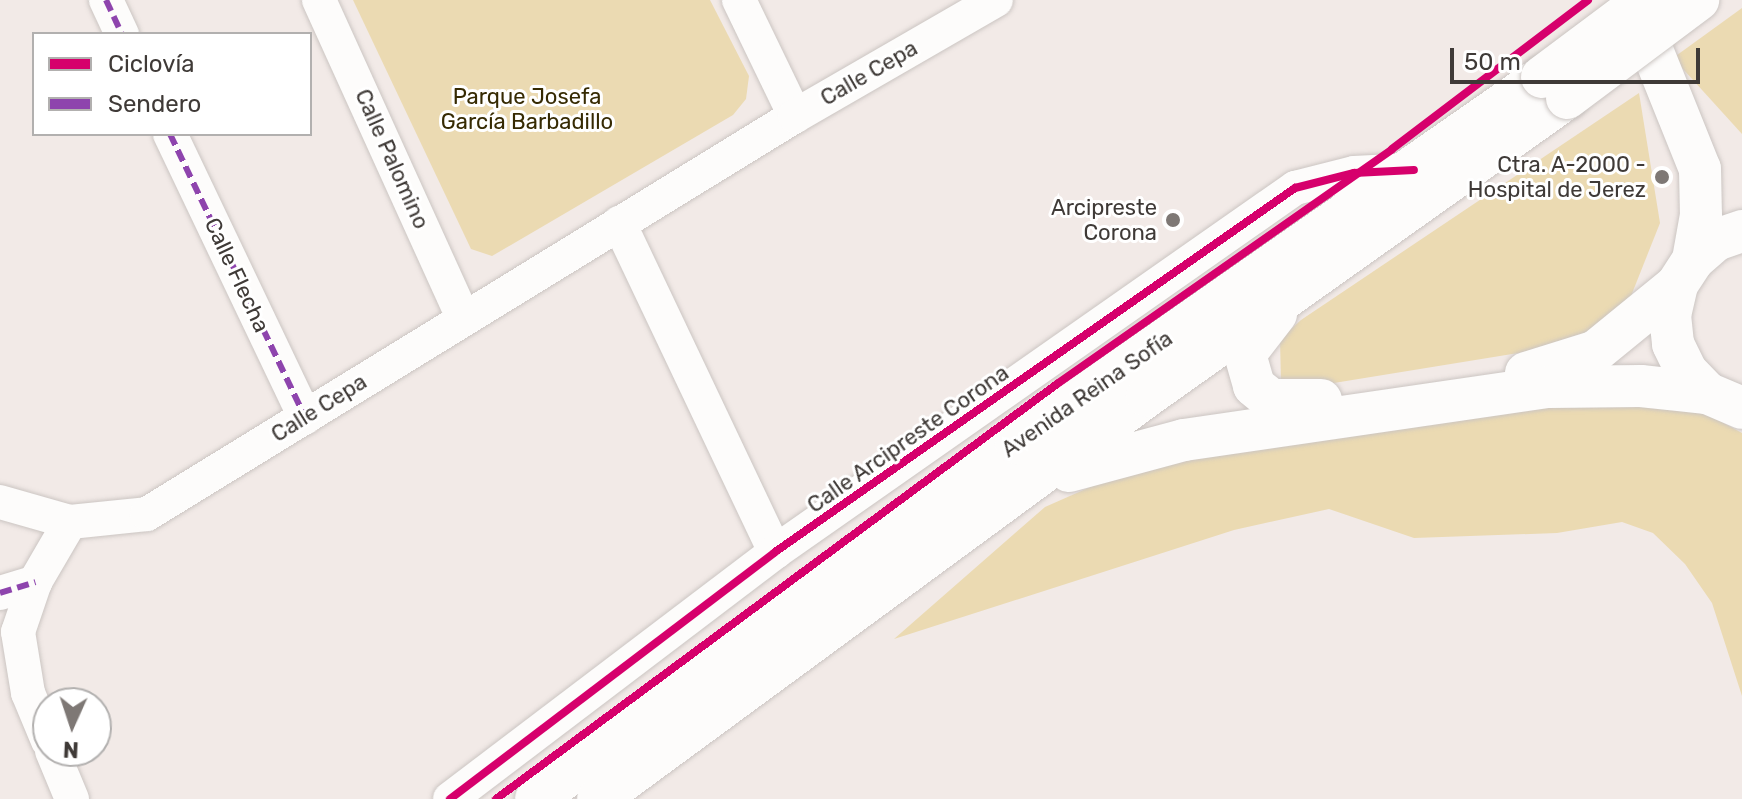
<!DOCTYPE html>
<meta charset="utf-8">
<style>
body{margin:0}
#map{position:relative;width:1742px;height:799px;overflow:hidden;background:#f2eae7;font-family:Rubik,sans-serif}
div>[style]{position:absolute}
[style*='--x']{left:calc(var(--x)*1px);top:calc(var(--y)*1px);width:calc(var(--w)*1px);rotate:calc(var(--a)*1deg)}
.green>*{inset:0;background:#ebdab2}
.roads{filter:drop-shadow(0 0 2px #cbc5c2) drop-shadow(0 0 2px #cbc5c2)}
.minor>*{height:34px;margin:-17px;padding:0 17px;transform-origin:17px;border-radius:17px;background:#fdfcfb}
.major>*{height:42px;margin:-21px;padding:0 21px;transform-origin:21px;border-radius:21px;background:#fdfcfb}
.bridges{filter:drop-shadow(0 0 2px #cbc5c2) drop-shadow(0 0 2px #cbc5c2)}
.major-bridge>*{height:42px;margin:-21px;padding:0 21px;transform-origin:21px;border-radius:21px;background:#fdfcfb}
.quiet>*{height:6px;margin-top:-3px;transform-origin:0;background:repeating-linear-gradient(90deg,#8e44ad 0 12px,transparent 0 18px)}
.cycleway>*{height:8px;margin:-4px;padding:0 4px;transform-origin:4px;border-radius:4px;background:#d6006c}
.dots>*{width:22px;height:22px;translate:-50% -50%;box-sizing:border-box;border:4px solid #fff;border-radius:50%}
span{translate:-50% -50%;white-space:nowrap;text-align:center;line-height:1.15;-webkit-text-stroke:6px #fff;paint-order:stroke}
.street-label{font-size:22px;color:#3f3a37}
.park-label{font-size:22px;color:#362a02}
.poi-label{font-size:22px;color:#3f3a37}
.right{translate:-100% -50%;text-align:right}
.legend{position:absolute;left:32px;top:32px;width:280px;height:104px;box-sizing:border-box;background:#fff;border:2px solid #b2b0af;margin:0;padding:10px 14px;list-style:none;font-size:24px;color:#3f3a37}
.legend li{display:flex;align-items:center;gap:16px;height:40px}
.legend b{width:40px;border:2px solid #b2b0af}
.north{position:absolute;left:32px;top:687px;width:80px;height:80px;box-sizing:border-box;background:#fff;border:2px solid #b2b0af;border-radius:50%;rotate:183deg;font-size:22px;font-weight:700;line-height:32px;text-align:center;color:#3f3a37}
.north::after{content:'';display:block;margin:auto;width:28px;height:36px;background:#7e7875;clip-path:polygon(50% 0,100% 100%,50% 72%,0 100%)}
.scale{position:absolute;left:1450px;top:48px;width:250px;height:36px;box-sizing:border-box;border:4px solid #3f3a37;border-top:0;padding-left:10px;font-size:24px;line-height:28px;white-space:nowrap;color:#3f3a37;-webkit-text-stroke:6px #fff;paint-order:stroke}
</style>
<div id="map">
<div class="green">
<div style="clip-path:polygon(353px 0,710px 0,749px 76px,746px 99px,733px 115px,492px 256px,471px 249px)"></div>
<div style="clip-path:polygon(1742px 8px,1742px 134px,1673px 58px)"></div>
<div style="clip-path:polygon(1639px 93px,1660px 223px,1631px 296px,1574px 344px,1297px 389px,1281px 382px,1280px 339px,1301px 320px)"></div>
<div style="clip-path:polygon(1630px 397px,1707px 414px,1742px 433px,1742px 696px,1712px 603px,1685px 564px,1653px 533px,1622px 522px,1557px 533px,1414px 538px,1329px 509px,1234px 530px,894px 639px,1045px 507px,1174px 450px)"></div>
</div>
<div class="roads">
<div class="minor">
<div style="--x:106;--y:0;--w:38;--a:65"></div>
<div style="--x:319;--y:0;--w:350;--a:65.6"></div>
<div style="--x:739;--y:0;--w:129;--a:64.2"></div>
<div style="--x:170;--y:134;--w:314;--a:64.5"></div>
<div style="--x:619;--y:223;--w:364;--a:64.6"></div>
<div style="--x:0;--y:502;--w:73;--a:15.9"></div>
<div style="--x:70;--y:522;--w:77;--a:-5.9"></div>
<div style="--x:147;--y:514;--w:760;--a:-31.56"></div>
<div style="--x:795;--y:116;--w:232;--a:-30"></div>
<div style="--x:0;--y:593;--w:37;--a:-17"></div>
<div style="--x:48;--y:741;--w:52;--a:-112.6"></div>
<div style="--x:28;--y:693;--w:62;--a:-99.3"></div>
<div style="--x:18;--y:632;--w:53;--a:-71.2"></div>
<div style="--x:35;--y:582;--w:69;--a:-59.7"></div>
<div style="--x:52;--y:751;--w:52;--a:67.4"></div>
<div style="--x:450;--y:799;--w:408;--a:-37.2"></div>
<div style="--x:775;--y:552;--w:635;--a:-34.99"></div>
<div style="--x:1295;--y:188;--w:61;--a:-14.3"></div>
<div style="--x:1354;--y:173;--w:59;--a:-2.9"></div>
</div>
<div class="major">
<div style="--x:1634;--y:5;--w:177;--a:68.1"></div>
<div style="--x:1700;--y:169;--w:46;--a:88.8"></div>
<div style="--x:1701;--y:215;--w:46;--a:100.1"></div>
<div style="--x:1742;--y:231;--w:28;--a:161"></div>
<div style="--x:1716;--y:240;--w:30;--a:139"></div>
<div style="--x:1693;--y:260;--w:30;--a:123"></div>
<div style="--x:1677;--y:285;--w:31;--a:103"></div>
<div style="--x:1670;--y:315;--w:29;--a:84"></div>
<div style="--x:1673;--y:344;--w:30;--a:64"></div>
<div style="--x:1686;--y:371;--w:30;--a:46"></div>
<div style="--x:1707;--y:393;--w:38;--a:23"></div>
<div style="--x:1276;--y:314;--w:51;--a:127.8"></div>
<div style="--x:1245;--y:354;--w:33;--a:74"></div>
<div style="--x:1254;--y:386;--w:22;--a:39"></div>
<div style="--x:1271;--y:400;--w:50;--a:0"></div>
<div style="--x:1526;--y:373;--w:73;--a:-17.4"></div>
<div style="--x:1596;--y:351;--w:104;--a:-39.2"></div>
<div style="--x:1069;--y:471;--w:119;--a:-15.1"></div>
<div style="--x:1184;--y:440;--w:369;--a:-8.3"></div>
<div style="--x:1549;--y:387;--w:92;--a:-0.6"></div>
<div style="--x:1641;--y:386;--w:66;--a:6.1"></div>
<div style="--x:536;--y:799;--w:598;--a:-36.56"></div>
<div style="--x:1016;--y:443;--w:641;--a:-34.83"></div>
<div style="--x:598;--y:799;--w:681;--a:-36.28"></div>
<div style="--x:1147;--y:396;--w:515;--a:-35.36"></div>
</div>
</div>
<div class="bridges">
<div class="major-bridge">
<div style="--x:1542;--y:77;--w:129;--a:-36.8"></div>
<div style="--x:1567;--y:98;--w:164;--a:-36.8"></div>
</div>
</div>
<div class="quiet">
<div style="--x:106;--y:0;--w:38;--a:65"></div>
<div style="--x:170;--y:134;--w:314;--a:64.5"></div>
<div style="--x:0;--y:593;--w:37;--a:-17"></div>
</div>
<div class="cycleway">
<div style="--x:450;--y:799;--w:408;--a:-37.2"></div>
<div style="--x:775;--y:552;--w:635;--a:-34.99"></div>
<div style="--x:1295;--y:188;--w:61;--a:-14.3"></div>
<div style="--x:1354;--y:173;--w:60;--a:-2.9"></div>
<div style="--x:496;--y:799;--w:698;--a:-36.49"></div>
<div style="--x:1057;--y:384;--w:409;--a:-35"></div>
<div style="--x:1392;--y:149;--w:246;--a:-37.2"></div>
</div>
<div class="dots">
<div style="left:1662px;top:177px;background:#7e7875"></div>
<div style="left:1173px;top:220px;background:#7e7875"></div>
</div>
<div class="street-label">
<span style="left:869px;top:73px;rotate:-30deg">Calle Cepa</span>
<span style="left:392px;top:159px;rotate:66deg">Calle Palomino</span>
<span style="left:237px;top:275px;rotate:65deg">Calle Flecha</span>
<span style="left:1087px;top:394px;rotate:-35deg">Avenida Reina Sofía</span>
<span style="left:319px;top:408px;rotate:-32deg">Calle Cepa</span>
<span style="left:908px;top:439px;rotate:-35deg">Calle Arcipreste Corona</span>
</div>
<div class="park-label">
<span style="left:527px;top:109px">Parque Josefa<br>García Barbadillo</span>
</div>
<div class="poi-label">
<span class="right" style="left:1646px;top:177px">Ctra. A-2000 -<br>Hospital de Jerez</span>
<span class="right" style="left:1157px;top:220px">Arcipreste<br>Corona</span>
</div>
<ul class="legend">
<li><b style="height:10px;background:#d6006c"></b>Ciclovía</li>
<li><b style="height:10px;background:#8e44ad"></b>Sendero</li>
</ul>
<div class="north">N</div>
<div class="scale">50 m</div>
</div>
